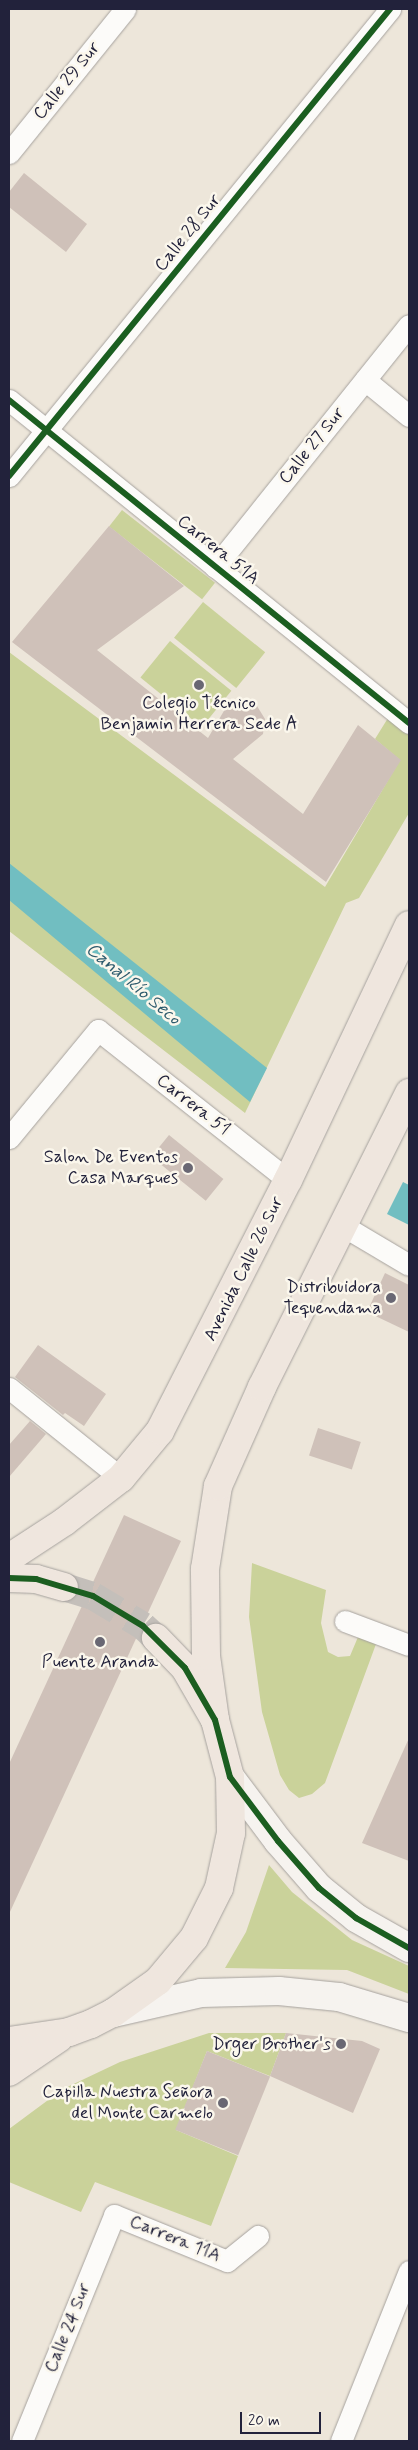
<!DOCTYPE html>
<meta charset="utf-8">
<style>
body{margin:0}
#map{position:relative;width:418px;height:2450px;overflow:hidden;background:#ede6da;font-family:Mynerve,sans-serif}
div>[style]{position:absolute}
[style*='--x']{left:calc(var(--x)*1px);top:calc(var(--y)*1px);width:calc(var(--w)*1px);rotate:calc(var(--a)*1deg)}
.green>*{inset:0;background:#cad29a;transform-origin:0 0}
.water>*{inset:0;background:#71bec1}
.building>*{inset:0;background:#cfc1b9;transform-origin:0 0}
.primary-tunnel>*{height:28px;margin-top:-14px;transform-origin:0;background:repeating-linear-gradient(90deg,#c4bfba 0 28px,transparent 0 42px)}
.roads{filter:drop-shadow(0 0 1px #a6a29e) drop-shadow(0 0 1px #a6a29e)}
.minor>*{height:21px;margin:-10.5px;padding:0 10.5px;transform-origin:10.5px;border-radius:10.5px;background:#fcfbf9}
.secondary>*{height:28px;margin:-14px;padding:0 14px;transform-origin:14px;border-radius:14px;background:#f6f3ef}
.primary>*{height:28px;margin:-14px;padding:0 14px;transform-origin:14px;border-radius:14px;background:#efe6de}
.cycleway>*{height:6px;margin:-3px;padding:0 3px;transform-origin:3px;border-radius:3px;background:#1b5e20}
.dots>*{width:14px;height:14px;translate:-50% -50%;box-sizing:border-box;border:2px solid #fbf7ec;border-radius:50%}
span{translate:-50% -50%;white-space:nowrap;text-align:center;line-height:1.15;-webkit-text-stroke:5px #fbf7ec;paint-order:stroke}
.street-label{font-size:18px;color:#22223b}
.poi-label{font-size:18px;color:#22223b}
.right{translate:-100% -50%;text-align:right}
.water-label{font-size:19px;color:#2c5a6c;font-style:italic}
.frame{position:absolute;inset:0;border:10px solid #22223b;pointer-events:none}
.scale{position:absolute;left:240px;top:2412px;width:81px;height:22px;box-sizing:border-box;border:2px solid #22223b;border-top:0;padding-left:6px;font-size:15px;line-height:18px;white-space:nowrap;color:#22223b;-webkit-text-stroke:4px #fbf7ec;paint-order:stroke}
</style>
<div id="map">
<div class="green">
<div style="left:122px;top:510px;width:118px;height:21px;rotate:38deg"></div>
<div style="left:203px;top:602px;width:80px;height:46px;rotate:39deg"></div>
<div style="left:170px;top:641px;width:79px;height:47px;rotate:39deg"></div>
<div style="clip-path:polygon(9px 652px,325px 887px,400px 760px,375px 739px,388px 718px,409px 735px,409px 813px,359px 898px,346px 903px,245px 1113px,9px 931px)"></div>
<div style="clip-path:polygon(252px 1563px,326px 1590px,321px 1623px,328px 1652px,338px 1657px,350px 1656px,358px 1637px,376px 1644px,325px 1783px,312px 1794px,299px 1798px,289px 1790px,280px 1775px,262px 1712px,249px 1617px)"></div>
<div style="clip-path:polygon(269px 1865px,292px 1892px,352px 1940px,409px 1966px,409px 1994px,347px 1970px,225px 1968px,246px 1932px)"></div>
<div style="clip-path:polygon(209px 2033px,286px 2033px,270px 2076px,207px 2051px,176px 2130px,238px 2156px,211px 2226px,95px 2182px,81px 2212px,9px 2182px,9px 2129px,63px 2089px,120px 2062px)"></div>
</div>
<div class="water">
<div style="clip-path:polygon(9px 863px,267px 1068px,250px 1102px,9px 900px)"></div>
<div style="clip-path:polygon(403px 1182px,409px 1185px,409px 1225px,387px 1214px)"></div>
</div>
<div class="building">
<div style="clip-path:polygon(24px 173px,87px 224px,66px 252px,9px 207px,9px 192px)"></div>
<div style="clip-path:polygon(109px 526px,184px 586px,97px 650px,208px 738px,228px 704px,243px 699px,257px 706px,265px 719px,263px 734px,233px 759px,303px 814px,358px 725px,401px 760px,326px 882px,12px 642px)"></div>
<div style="left:169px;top:1135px;width:70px;height:28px;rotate:39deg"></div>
<div style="clip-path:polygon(385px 1273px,409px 1285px,409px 1332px,367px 1312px)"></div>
<div style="clip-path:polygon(38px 1345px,106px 1394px,84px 1426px,65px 1413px,63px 1415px,15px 1377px)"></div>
<div style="clip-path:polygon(30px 1421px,46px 1434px,9px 1477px,9px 1445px)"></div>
<div style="left:318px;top:1428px;width:45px;height:29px;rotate:18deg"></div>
<div style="clip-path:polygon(124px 1515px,181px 1541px,9px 1914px,9px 1764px)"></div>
<div style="clip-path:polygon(409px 1738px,409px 1861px,362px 1843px)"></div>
<div style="clip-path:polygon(286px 2033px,362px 2041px,380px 2049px,353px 2113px,270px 2076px)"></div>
<div style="left:207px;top:2051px;width:68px;height:85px;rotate:22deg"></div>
</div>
<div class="primary-tunnel">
<div style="--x:64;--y:1587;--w:30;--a:17"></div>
<div style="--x:93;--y:1596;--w:58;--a:31"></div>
<div style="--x:143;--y:1626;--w:18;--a:43"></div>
</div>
<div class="roads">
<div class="minor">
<div style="--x:9;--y:153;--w:185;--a:-51.1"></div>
<div style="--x:365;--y:380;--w:57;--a:39.3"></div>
<div style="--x:9;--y:400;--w:514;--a:38.92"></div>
<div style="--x:9;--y:476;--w:603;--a:-50.79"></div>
<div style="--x:215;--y:567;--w:310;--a:-51.3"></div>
<div style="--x:9;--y:1138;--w:140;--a:-50.5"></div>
<div style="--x:98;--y:1030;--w:242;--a:38.3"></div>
<div style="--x:345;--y:1227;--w:74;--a:30.7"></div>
<div style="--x:9;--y:1388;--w:144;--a:38.8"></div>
<div style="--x:345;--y:1621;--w:68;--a:20.6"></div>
<div style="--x:22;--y:2441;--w:244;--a:-67.8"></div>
<div style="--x:114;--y:2215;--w:122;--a:22.2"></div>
<div style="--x:227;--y:2261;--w:40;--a:-39"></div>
<div style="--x:341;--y:2441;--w:183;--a:-68.2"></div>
</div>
<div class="secondary">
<div style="--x:230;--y:1777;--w:80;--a:53.1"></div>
<div style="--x:278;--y:1841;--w:62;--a:48.9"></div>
<div style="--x:319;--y:1888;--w:48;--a:39"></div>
<div style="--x:356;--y:1918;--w:61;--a:29.5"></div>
<div style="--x:113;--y:2013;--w:90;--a:-12.8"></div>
<div style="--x:201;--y:1993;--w:78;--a:-1.5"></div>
<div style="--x:279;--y:1991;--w:60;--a:5.7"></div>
<div style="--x:339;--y:1997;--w:73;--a:16.7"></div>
</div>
<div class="primary">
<div style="--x:9;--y:1558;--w:66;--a:-33.2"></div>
<div style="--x:64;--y:1522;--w:72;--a:-37.7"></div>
<div style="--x:121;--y:1478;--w:61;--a:-50.3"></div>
<div style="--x:160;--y:1431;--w:282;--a:-63"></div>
<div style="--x:288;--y:1180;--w:282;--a:-64.6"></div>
<div style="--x:9;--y:1578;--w:27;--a:2"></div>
<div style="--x:36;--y:1579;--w:29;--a:16"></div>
<div style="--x:215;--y:1720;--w:65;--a:-98"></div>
<div style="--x:206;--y:1656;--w:87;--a:-90.7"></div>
<div style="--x:205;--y:1569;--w:84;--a:-81.1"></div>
<div style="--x:218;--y:1486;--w:108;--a:-66"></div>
<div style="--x:262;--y:1387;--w:329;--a:-63.4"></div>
<div style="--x:9;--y:2041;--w:61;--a:-8.5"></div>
<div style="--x:69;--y:2032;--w:23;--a:-20"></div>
<div style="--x:91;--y:2024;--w:25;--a:-27"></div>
<div style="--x:113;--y:2013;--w:55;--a:-35.4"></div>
<div style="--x:158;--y:1981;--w:56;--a:-50.1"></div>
<div style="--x:194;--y:1938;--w:56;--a:-63.4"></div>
<div style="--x:219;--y:1888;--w:56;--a:-77.7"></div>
<div style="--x:231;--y:1833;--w:56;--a:-91"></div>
<div style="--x:230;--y:1777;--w:59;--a:-104.7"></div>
<div style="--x:215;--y:1720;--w:60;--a:-120"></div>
<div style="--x:185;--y:1668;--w:42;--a:-134"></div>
<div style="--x:9;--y:2072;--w:60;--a:-34.2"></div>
</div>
</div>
<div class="cycleway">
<div style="--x:9;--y:400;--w:514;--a:38.92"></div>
<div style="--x:9;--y:476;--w:603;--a:-50.79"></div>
<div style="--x:9;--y:1578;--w:27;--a:2"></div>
<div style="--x:36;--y:1579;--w:59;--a:16.6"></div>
<div style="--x:93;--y:1596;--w:58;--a:31"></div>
<div style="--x:143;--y:1626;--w:59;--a:45"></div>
<div style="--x:185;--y:1668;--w:60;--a:60"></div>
<div style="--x:215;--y:1720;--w:59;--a:75.3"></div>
<div style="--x:230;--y:1777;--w:80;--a:53.1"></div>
<div style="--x:278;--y:1841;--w:62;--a:48.9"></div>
<div style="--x:319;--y:1888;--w:48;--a:39"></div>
<div style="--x:356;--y:1918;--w:61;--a:29.5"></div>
</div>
<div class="dots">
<div style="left:199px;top:685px;background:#696773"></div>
<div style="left:188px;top:1168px;background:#696773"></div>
<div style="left:391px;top:1298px;background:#696773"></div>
<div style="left:100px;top:1642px;background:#696773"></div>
<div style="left:341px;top:2044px;background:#696773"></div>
<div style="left:223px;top:2103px;background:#696773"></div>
</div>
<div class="street-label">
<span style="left:67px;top:81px;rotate:-51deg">Calle 29 Sur</span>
<span style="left:188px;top:233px;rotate:-51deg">Calle 28 Sur</span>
<span style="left:312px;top:446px;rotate:-51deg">Calle 27 Sur</span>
<span style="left:218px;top:550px;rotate:39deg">Carrera 51A</span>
<span style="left:193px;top:1105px;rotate:38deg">Carrera 51</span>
<span style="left:244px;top:1269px;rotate:-64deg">Avenida Calle 26 Sur</span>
<span style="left:175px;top:2239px;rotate:22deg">Carrera 11A</span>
<span style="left:68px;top:2328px;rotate:-68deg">Calle 24 Sur</span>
</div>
<div class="poi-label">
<span style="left:199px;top:714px">Colegio Técnico<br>Benjamin Herrera Sede A</span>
<span class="right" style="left:178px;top:1168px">Salon De Eventos<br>Casa Marques</span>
<span class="right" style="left:381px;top:1298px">Distribuidora<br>Tequendama</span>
<span style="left:100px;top:1662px">Puente Aranda</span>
<span class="right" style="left:331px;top:2044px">Drger Brother's</span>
<span class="right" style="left:213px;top:2103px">Capilla Nuestra Señora<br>del Monte Carmelo</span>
</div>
<div class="water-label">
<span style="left:133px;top:984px;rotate:40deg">Canal Río Seco</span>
</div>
<div class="frame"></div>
<div class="scale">20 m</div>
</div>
